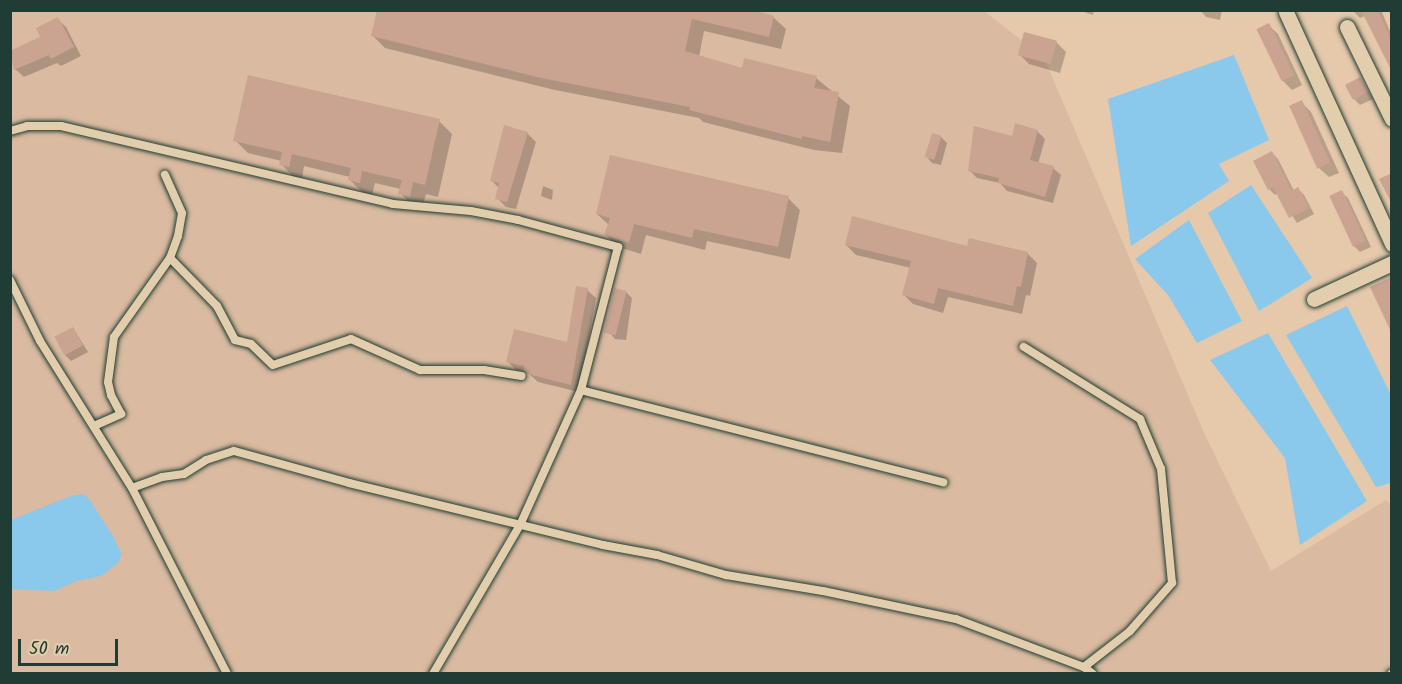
<!DOCTYPE html>
<style>
body{margin:0}
#map{position:relative;width:1402px;height:684px;overflow:hidden;background:#e6c8aa;font-family:Kalam,sans-serif}
div>[style]{position:absolute}
[style*='--x']{left:calc(var(--x)*1px);top:calc(var(--y)*1px);width:calc(var(--w)*1px);rotate:calc(var(--a)*1deg)}
.built>*{inset:0;background:#dabaa0}
.water>*{inset:0;background:#8ac9eb}
.shadow>*{inset:0;background:#0003}
.building>*{inset:0;background:#caa391;transform-origin:0 0}
.roads{filter:drop-shadow(0 0 2px #1f3d34) drop-shadow(0 0 2px #1f3d34)}
.service>*{height:8px;margin:-4px;padding:0 4px;transform-origin:4px;border-radius:4px;background:#e2ceac}
.minor>*{height:15px;margin:-7.5px;padding:0 7.5px;transform-origin:7.5px;border-radius:7.5px;background:#e2ceac}
span{translate:-50% -50%;white-space:nowrap;text-align:center;line-height:1.15;-webkit-text-stroke:6px #e2ceac;paint-order:stroke}
.frame{position:absolute;inset:0;border:12px solid #1f3d34;pointer-events:none}
.scale{position:absolute;left:18px;top:639px;width:100px;height:27px;box-sizing:border-box;border:3px solid #1f3d34;border-top:0;padding-left:8px;font-size:18px;line-height:21px;white-space:nowrap;color:#1f3d34;-webkit-text-stroke:4px #e2ceac;paint-order:stroke}
</style>
<div id="map">
<div class="built">
<div style="clip-path:polygon(10px 11px,984px 11px,1044px 58px,1205px 435px,1271px 571px,1386px 500px,1391px 505px,1391px 673px,11px 673px)"></div>
</div>
<div class="water">
<div style="clip-path:polygon(1234px 55px,1269px 140px,1219px 164px,1229px 181px,1131px 246px,1108px 99px)"></div>
<div style="clip-path:polygon(1251px 185px,1312px 278px,1259px 311px,1208px 213px)"></div>
<div style="clip-path:polygon(1189px 220px,1242px 321px,1197px 343px,1168px 295px,1135px 259px)"></div>
<div style="clip-path:polygon(1347px 306px,1391px 395px,1391px 483px,1376px 487px,1286px 335px)"></div>
<div style="clip-path:polygon(1268px 333px,1367px 501px,1300px 545px,1285px 458px,1210px 360px)"></div>
<div style="clip-path:polygon(83px 494px,89px 499px,113px 536px,122px 555px,117px 564px,101px 576px,76px 581px,55px 591px,11px 589px,11px 520px,71px 496px)"></div>
</div>
<div class="shadow">
<div style="clip-path:polygon(653px 10px,773px 17px,786px 29px,781px 49px,704px 31px,699px 57px,743px 70px,816px 78px,850px 106px,842px 153px,814px 150px,703px 122px,699px 118px,555px 90px,385px 48px,372px 35px)"></div>
<div style="clip-path:polygon(1078px 10px,1094px 10px,1093px 15px)"></div>
<div style="clip-path:polygon(1200px 10px,1222px 10px,1220px 20px,1206px 17px)"></div>
<div style="clip-path:polygon(1352px 10px,1381px 10px,1392px 36px,1392px 68px,1365px 16px,1360px 18px)"></div>
<div style="clip-path:polygon(57px 19px,66px 27px,81px 56px,61px 66px,57px 63px,24px 77px,15px 69px,10px 52px,43px 38px)"></div>
<div style="clip-path:polygon(1268px 25px,1278px 34px,1302px 85px,1292px 90px,1283px 81px)"></div>
<div style="clip-path:polygon(1056px 42px,1066px 52px,1060px 73px,1029px 64px,1019px 54px)"></div>
<div style="clip-path:polygon(1360px 78px,1373px 99px,1360px 105px,1354px 99px)"></div>
<div style="clip-path:polygon(1301px 102px,1311px 112px,1339px 173px,1329px 177px,1319px 168px)"></div>
<div style="clip-path:polygon(439px 121px,452px 134px,438px 197px,426px 194px,422px 209px,413px 206px,400px 193px,401px 189px,375px 183px,372px 195px,363px 193px,350px 180px,350px 177px,304px 166px,302px 179px,294px 177px,281px 164px,282px 161px,248px 153px,235px 140px)"></div>
<div style="clip-path:polygon(1037px 131px,1045px 139px,1038px 164px,1053px 168px,1061px 175px,1053px 203px,1007px 191px,1000px 183px,977px 178px,969px 170px,1013px 138px)"></div>
<div style="clip-path:polygon(527px 133px,536px 142px,516px 209px,506px 207px,497px 198px,499px 188px,491px 180px)"></div>
<div style="clip-path:polygon(941px 137px,947px 143px,941px 165px,932px 163px,926px 156px)"></div>
<div style="clip-path:polygon(1272px 153px,1278px 159px,1294px 191px,1298px 189px,1304px 195px,1314px 214px,1297px 223px,1278px 193px,1275px 195px,1269px 189px)"></div>
<div style="clip-path:polygon(543px 186px,553px 190px,552px 200px,541px 196px)"></div>
<div style="clip-path:polygon(1341px 192px,1348px 198px,1371px 247px,1360px 252px,1354px 246px)"></div>
<div style="clip-path:polygon(788px 198px,800px 210px,790px 259px,707px 241px,705px 250px,646px 235px,641px 254px,618px 247px,606px 235px,609px 225px,597px 214px)"></div>
<div style="clip-path:polygon(970px 240px,1028px 254px,1037px 263px,1030px 296px,1026px 295px,1022px 314px,948px 297px,943px 313px,913px 304px,904px 295px,911px 268px,856px 255px,846px 245px,969px 248px)"></div>
<div style="clip-path:polygon(587px 290px,596px 298px,579px 392px,538px 382px,528px 373px,516px 370px,508px 362px,568px 344px)"></div>
<div style="clip-path:polygon(626px 292px,632px 298px,626px 340px,615px 339px,609px 332px)"></div>
<div style="clip-path:polygon(73px 328px,88px 352px,71px 361px,65px 355px)"></div>
</div>
<div class="building">
<div style="clip-path:polygon(377px 10px,753px 10px,774px 16px,769px 37px,692px 19px,685px 51px,742px 68px,744px 58px,817px 76px,814px 88px,839px 92px,830px 142px,802px 136px,802px 139px,689px 110px,690px 107px,541px 78px,371px 36px)"></div>
<div style="clip-path:polygon(1361px 10px,1378px 10px,1392px 42px,1392px 72px)"></div>
<div style="clip-path:polygon(58px 17px,74px 47px,51px 59px,49px 55px,14px 70px,10px 51px,40px 37px,36px 28px)"></div>
<div style="left:1269px;top:23px;width:58px;height:14px;rotate:64deg"></div>
<div style="left:1024px;top:32px;width:34px;height:24px;rotate:15deg"></div>
<div style="clip-path:polygon(248px 75px,440px 119px,425px 185px,413px 182px,410px 197px,398px 194px,402px 180px,362px 171px,360px 183px,348px 180px,351px 168px,292px 154px,289px 167px,279px 165px,282px 152px,233px 141px)"></div>
<div style="left:1360px;top:77px;width:17px;height:17px;rotate:62deg"></div>
<div style="left:1302px;top:100px;width:69px;height:14px;rotate:66deg"></div>
<div style="clip-path:polygon(1015px 123px,1038px 130px,1030px 160px,1054px 166px,1045px 197px,998px 183px,999px 178px,968px 171px,974px 126px,1012px 136px)"></div>
<div style="clip-path:polygon(504px 125px,528px 132px,507px 202px,495px 199px,499px 183px,490px 181px)"></div>
<div style="left:932px;top:133px;width:10px;height:25px;rotate:17deg"></div>
<div style="clip-path:polygon(1272px 151px,1292px 191px,1298px 187px,1309px 208px,1289px 218px,1273px 187px,1268px 190px,1253px 161px)"></div>
<div style="clip-path:polygon(610px 155px,789px 196px,778px 247px,694px 229px,692px 238px,634px 224px,629px 243px,604px 235px,610px 218px,596px 214px)"></div>
<div style="clip-path:polygon(1392px 173px,1392px 204px,1379px 179px)"></div>
<div style="left:1342px;top:190px;width:56px;height:14px;rotate:65deg"></div>
<div style="clip-path:polygon(852px 216px,967px 246px,969px 238px,1028px 252px,1021px 287px,1017px 286px,1013px 306px,938px 288px,934px 304px,902px 295px,911px 261px,845px 245px)"></div>
<div style="clip-path:polygon(1392px 277px,1392px 334px,1370px 287px)"></div>
<div style="clip-path:polygon(576px 286px,588px 288px,571px 385px,528px 374px,524px 370px,524px 366px,506px 362px,514px 329px,567px 342px)"></div>
<div style="left:615px;top:288px;width:12px;height:46px;rotate:14deg"></div>
<div style="left:73px;top:327px;width:21px;height:21px;rotate:62deg"></div>
</div>
<div class="roads">
<div class="service">
<div style="--x:10;--y:131;--w:18;--a:-16"></div>
<div style="--x:27;--y:126;--w:34;--a:0"></div>
<div style="--x:61;--y:126;--w:341;--a:13.2"></div>
<div style="--x:393;--y:204;--w:78;--a:5.1"></div>
<div style="--x:471;--y:211;--w:48;--a:10.8"></div>
<div style="--x:518;--y:220;--w:104;--a:15.1"></div>
<div style="--x:618;--y:247;--w:148;--a:104.5"></div>
<div style="--x:581;--y:390;--w:148;--a:114.3"></div>
<div style="--x:520;--y:525;--w:173;--a:120.3"></div>
<div style="--x:170;--y:258;--w:67;--a:45.6"></div>
<div style="--x:217;--y:306;--w:38;--a:62"></div>
<div style="--x:235;--y:340;--w:16;--a:14"></div>
<div style="--x:251;--y:344;--w:30;--a:44"></div>
<div style="--x:273;--y:365;--w:82;--a:-18.4"></div>
<div style="--x:351;--y:339;--w:76;--a:24.2"></div>
<div style="--x:420;--y:370;--w:64;--a:0"></div>
<div style="--x:484;--y:370;--w:38;--a:9"></div>
<div style="--x:10;--y:280;--w:68;--a:63.8"></div>
<div style="--x:40;--y:341;--w:173;--a:58"></div>
<div style="--x:132;--y:488;--w:209;--a:62.9"></div>
<div style="--x:581;--y:390;--w:374;--a:14.3"></div>
<div style="--x:94;--y:426;--w:30;--a:-24"></div>
<div style="--x:121;--y:414;--w:21;--a:-118"></div>
<div style="--x:111;--y:395;--w:13;--a:-103"></div>
<div style="--x:108;--y:382;--w:45;--a:-82.4"></div>
<div style="--x:114;--y:337;--w:97;--a:-54.7"></div>
<div style="--x:170;--y:258;--w:23;--a:-70"></div>
<div style="--x:178;--y:236;--w:23;--a:-80"></div>
<div style="--x:182;--y:213;--w:42;--a:-114.1"></div>
<div style="--x:132;--y:488;--w:32;--a:-20"></div>
<div style="--x:162;--y:477;--w:22;--a:-8"></div>
<div style="--x:184;--y:474;--w:26;--a:-32"></div>
<div style="--x:206;--y:460;--w:29;--a:-18"></div>
<div style="--x:234;--y:451;--w:119;--a:15.5"></div>
<div style="--x:349;--y:483;--w:261;--a:13.7"></div>
<div style="--x:603;--y:545;--w:55;--a:10.5"></div>
<div style="--x:657;--y:555;--w:72;--a:16.2"></div>
<div style="--x:726;--y:575;--w:98;--a:9.4"></div>
<div style="--x:823;--y:591;--w:136;--a:11.9"></div>
<div style="--x:956;--y:619;--w:137;--a:20.6"></div>
<div style="--x:1084;--y:667;--w:58;--a:-38"></div>
<div style="--x:1130;--y:631;--w:64;--a:-48.8"></div>
<div style="--x:1172;--y:583;--w:115;--a:-95.5"></div>
<div style="--x:1161;--y:469;--w:54;--a:-112.8"></div>
<div style="--x:1140;--y:419;--w:137;--a:-148.2"></div>
<div style="--x:1084;--y:667;--w:11;--a:38"></div>
<div style="--x:1391;--y:674;--w:1;--a:-45"></div>
</div>
<div class="minor">
<div style="--x:1286;--y:12;--w:255;--a:65.4"></div>
<div style="--x:1347;--y:27;--w:102;--a:63.9"></div>
<div style="--x:1314;--y:299;--w:86;--a:-24.8"></div>
</div>
</div>
<div class="frame"></div>
<div class="scale">50 m</div>
</div>
